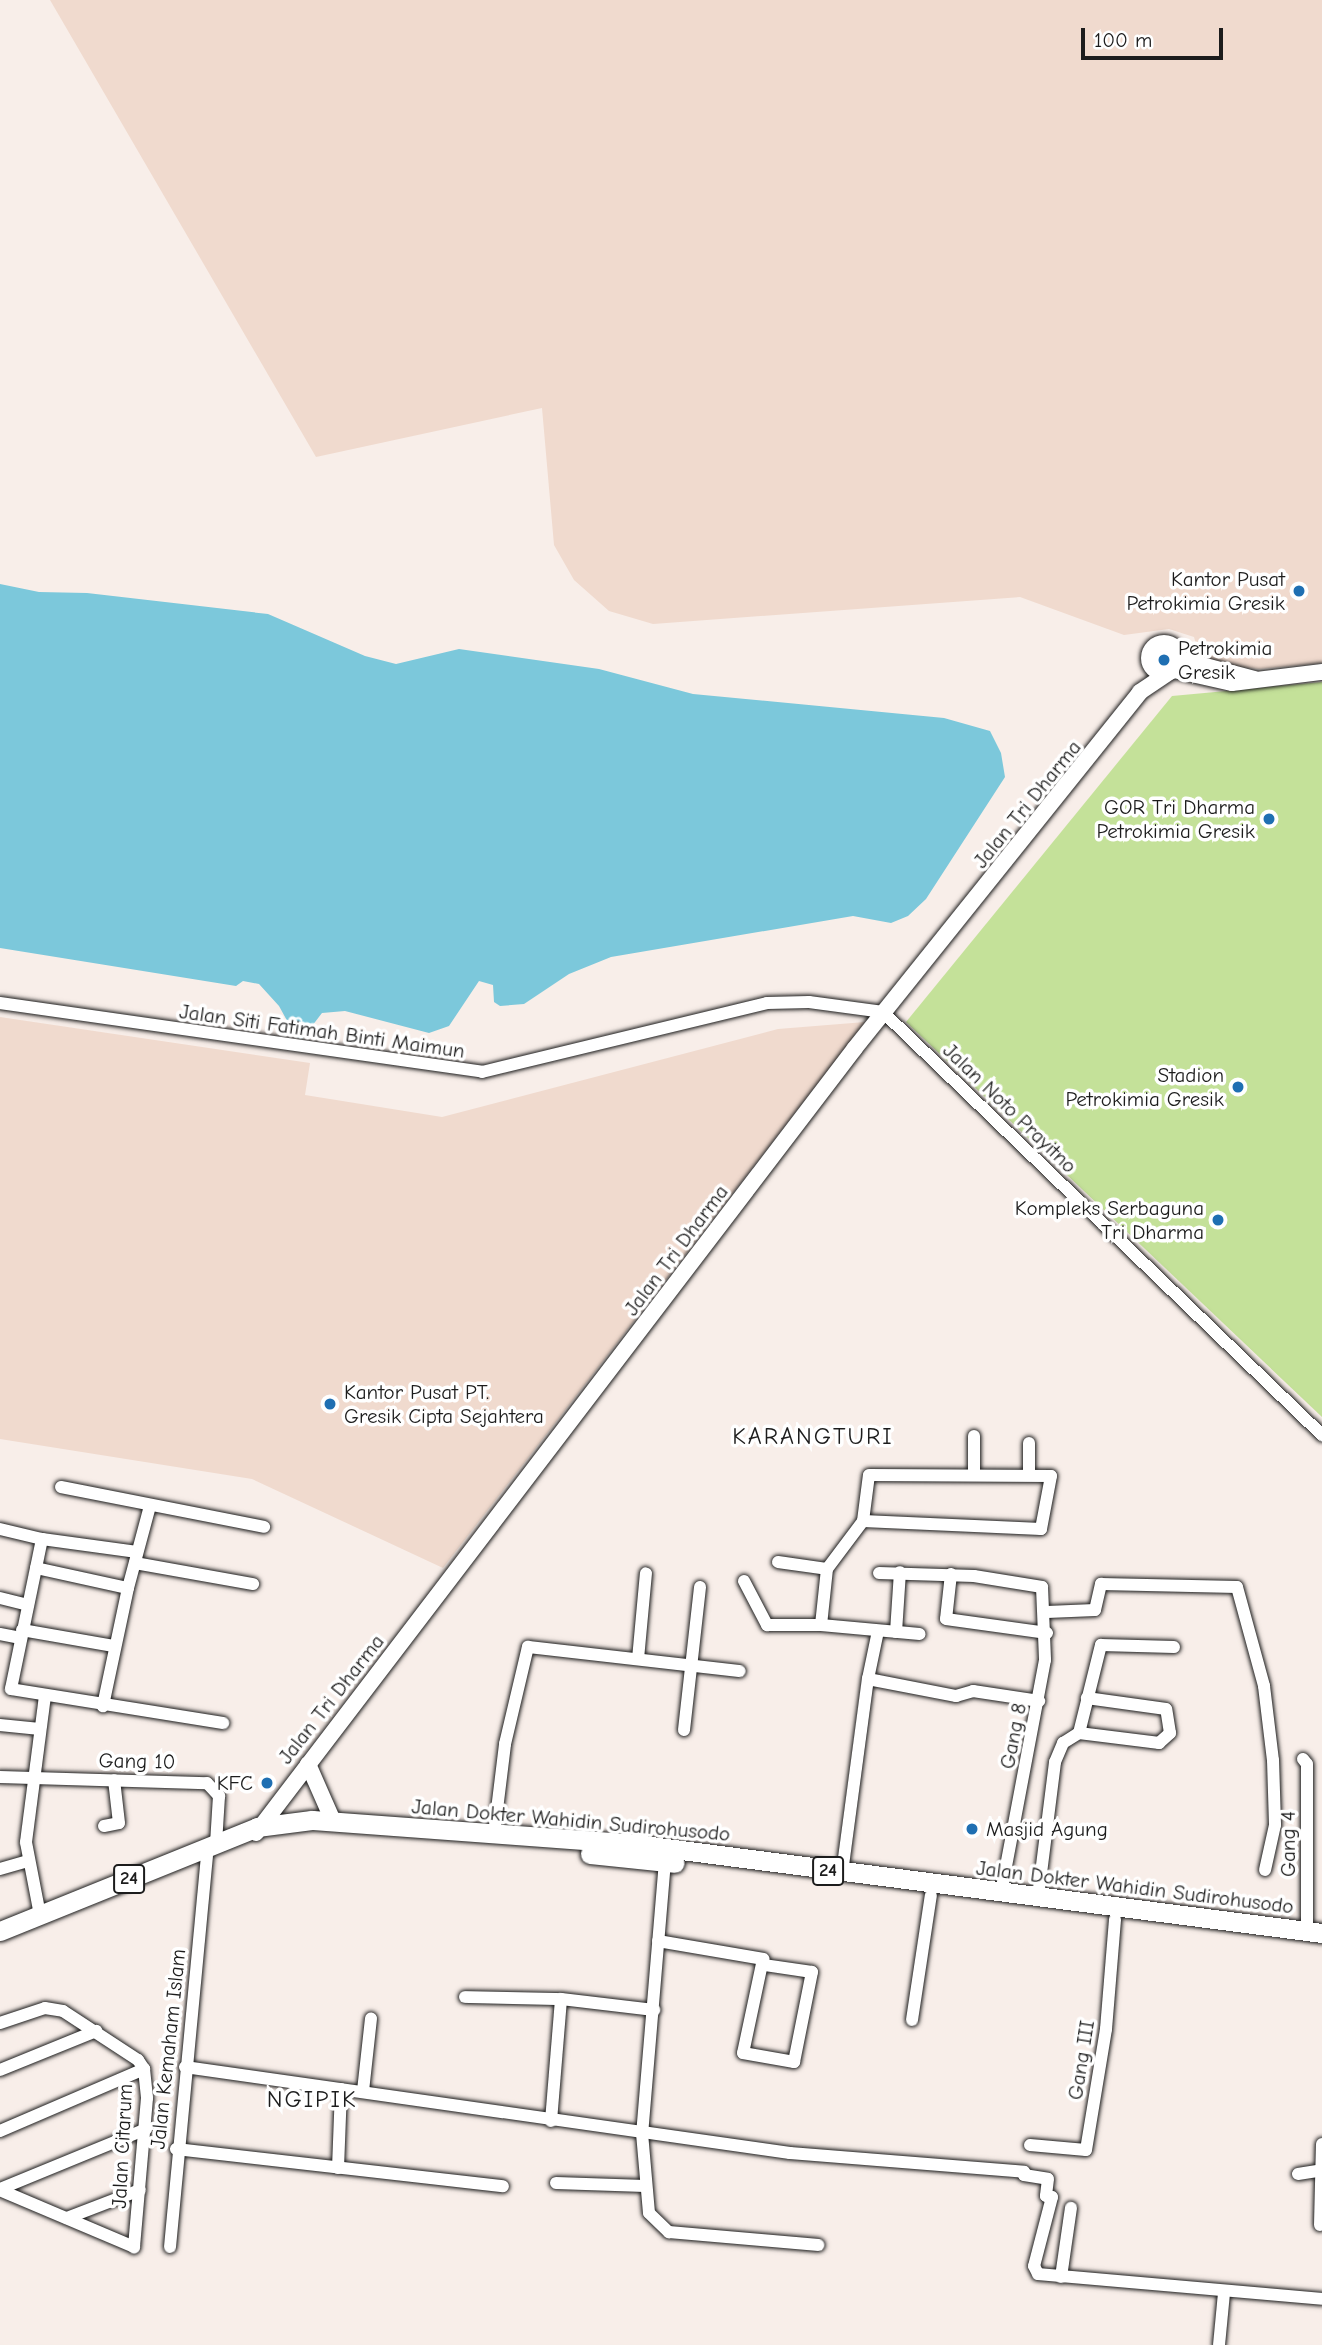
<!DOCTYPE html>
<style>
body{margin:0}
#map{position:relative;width:1322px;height:2345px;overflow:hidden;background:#f8eee9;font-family:"Comic Neue",sans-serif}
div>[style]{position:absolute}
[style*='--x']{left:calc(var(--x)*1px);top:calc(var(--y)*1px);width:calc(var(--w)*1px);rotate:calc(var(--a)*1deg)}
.built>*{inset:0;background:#f0dace}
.green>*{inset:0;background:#c4e199}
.water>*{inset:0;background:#7cc8db}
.roads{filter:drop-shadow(0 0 2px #1c1c1c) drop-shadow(0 0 2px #1c1c1c)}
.minor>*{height:12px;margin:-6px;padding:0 6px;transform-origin:6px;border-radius:6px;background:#fff}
.major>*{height:16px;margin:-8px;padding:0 8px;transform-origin:8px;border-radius:8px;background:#fff}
.major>.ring{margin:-8px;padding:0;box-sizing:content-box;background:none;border:16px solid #fff;border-radius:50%}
.highway>*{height:19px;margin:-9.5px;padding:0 9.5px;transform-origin:9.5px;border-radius:9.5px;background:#fff}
.dots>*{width:19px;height:19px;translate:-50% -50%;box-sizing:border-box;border:4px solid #fff;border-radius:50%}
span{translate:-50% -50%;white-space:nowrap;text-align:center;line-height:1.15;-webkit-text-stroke:7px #fff;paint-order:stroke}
.shield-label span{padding:2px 5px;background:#fff;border:2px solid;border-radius:5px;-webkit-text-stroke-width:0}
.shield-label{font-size:19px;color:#1c1c1c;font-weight:700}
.poi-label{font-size:21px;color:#1c1c1c}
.right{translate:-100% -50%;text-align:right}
.left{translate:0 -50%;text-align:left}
.street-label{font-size:21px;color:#1c1c1c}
.quarter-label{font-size:24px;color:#1c1c1c;letter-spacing:2px}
.scale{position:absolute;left:1081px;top:28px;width:142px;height:32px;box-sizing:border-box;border:4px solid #1c1c1c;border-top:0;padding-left:9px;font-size:21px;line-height:24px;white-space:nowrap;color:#1c1c1c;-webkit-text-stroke:5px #fff;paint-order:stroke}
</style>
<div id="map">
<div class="built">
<div style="clip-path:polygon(50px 0,1322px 0,1322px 663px,1259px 669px,1222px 665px,1199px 655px,1194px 637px,1169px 629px,1124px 635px,1020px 597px,653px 624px,609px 611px,574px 580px,554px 545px,542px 408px,316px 457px)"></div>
<div style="clip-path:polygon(0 1017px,310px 1063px,305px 1095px,442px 1117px,778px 1029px,865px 1022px,443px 1568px,252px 1479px,0 1439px)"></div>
</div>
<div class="green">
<div style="clip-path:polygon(1322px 682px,1322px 1417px,906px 1022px,1172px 696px)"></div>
</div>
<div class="water">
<div style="clip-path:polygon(0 584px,39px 592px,87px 593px,268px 614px,365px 656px,396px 664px,459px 649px,599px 669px,693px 694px,944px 718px,990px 731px,1001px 753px,1005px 777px,926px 899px,908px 916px,891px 923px,853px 916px,611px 957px,569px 974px,524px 1004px,500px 1006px,494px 1002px,493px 985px,479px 981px,449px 1026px,429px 1033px,345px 1011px,322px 1013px,302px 1039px,296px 1037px,279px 1006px,259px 984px,243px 981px,236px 986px,0 948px)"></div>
</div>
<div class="roads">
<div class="minor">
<div style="--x:0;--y:1003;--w:487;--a:8.1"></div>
<div style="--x:482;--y:1072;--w:293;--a:-13.6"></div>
<div style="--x:767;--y:1003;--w:42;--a:-1.4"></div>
<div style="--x:809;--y:1002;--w:75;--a:7.7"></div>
<div style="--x:883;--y:1012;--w:610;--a:43.94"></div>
<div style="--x:974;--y:1473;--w:37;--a:-90"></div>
<div style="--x:1029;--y:1473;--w:30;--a:-90"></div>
<div style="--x:61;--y:1487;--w:207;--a:11.1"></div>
<div style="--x:0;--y:1529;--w:43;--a:13.4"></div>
<div style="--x:42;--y:1539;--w:153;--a:101.7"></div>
<div style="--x:11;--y:1689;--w:215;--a:9.1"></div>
<div style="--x:42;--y:1539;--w:96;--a:7.8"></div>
<div style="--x:778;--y:1562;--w:49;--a:8.1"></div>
<div style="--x:135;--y:1563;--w:120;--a:10.1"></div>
<div style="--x:36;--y:1568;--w:94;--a:12.3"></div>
<div style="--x:128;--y:1588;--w:121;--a:102"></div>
<div style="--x:879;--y:1573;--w:95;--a:1.8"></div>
<div style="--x:974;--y:1576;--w:69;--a:9.2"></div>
<div style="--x:1042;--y:1587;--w:73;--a:87.6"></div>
<div style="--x:1045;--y:1660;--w:237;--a:100.7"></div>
<div style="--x:951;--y:1574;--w:45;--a:96.3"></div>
<div style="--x:946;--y:1619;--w:102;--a:7.9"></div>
<div style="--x:744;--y:1581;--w:50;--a:62.4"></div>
<div style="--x:767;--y:1625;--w:54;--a:0"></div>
<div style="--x:821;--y:1625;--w:99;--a:5.2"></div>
<div style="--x:128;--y:1588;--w:85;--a:-75"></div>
<div style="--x:0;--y:1598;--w:29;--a:14"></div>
<div style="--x:1047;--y:1612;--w:48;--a:-2.4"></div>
<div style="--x:1095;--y:1610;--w:27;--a:-77"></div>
<div style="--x:1101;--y:1584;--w:136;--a:1.3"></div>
<div style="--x:1237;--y:1587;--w:103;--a:74.7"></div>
<div style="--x:1264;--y:1686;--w:75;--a:83.1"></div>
<div style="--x:1273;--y:1760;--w:65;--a:88.2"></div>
<div style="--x:1275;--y:1825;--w:46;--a:102.5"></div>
<div style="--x:821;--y:1625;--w:56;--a:-83.9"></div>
<div style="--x:827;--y:1569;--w:60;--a:-53.1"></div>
<div style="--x:863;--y:1521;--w:46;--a:-82.6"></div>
<div style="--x:869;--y:1475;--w:182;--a:0.3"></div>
<div style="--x:1051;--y:1476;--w:54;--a:100.7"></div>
<div style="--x:1041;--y:1529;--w:178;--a:-177.4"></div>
<div style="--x:22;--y:1630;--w:93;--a:9.9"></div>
<div style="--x:878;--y:1631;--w:49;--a:101.8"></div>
<div style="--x:868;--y:1679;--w:90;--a:10.9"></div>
<div style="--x:956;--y:1696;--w:18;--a:-16"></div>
<div style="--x:973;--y:1691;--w:67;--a:8.6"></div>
<div style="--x:896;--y:1632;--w:60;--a:-86.2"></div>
<div style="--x:0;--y:1634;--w:21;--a:11"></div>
<div style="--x:638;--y:1659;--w:86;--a:-84.7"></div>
<div style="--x:0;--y:1725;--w:40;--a:5.7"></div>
<div style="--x:684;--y:1730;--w:144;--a:-83.6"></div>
<div style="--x:1079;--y:1733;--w:81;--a:7.1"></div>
<div style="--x:1159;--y:1743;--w:15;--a:-42"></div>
<div style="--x:1170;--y:1733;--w:24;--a:-99"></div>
<div style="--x:1166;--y:1709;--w:80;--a:-172.1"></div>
<div style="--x:1303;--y:1759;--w:6;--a:51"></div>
<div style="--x:1307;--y:1764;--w:167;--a:90"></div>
<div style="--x:0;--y:1777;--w:207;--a:1.7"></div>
<div style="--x:207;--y:1783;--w:18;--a:47"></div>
<div style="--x:219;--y:1796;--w:48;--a:93.6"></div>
<div style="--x:104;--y:1826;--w:15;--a:-11"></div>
<div style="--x:119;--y:1823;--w:43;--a:-96.6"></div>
<div style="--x:494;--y:1834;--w:91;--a:-83"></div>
<div style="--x:505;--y:1744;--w:100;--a:-76.7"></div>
<div style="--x:528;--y:1647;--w:213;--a:6.5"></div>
<div style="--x:665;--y:1861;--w:273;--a:94.8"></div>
<div style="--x:642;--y:2133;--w:80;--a:85"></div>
<div style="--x:649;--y:2213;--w:28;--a:44"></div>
<div style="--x:669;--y:2232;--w:150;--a:5"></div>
<div style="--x:0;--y:1869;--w:29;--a:-16"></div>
<div style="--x:842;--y:1873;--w:196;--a:-82.4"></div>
<div style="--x:1038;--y:1897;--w:136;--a:-82.8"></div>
<div style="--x:1055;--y:1762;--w:21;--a:-67"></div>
<div style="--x:1063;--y:1743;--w:19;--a:-32"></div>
<div style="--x:1079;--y:1733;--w:91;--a:-76"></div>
<div style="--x:1101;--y:1645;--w:73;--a:1.6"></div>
<div style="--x:40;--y:1915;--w:74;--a:-100.9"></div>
<div style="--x:26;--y:1842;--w:147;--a:-82.6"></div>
<div style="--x:658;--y:1941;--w:107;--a:9.7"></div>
<div style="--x:763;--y:1959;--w:96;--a:102"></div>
<div style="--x:743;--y:2053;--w:52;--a:10"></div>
<div style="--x:794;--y:2062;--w:92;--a:-78.7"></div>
<div style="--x:812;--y:1972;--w:49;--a:-171.7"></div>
<div style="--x:465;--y:1997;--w:96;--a:1.2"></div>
<div style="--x:912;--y:2020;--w:126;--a:-81.4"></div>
<div style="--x:0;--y:2023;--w:47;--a:-18.4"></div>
<div style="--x:45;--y:2008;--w:18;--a:9"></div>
<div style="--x:63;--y:2011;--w:90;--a:33.2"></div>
<div style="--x:138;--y:2060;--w:11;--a:56"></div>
<div style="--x:144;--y:2069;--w:29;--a:84"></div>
<div style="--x:147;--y:2098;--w:150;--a:95"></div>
<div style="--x:134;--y:2247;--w:146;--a:-157"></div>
<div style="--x:185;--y:2067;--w:611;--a:8.09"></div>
<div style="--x:790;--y:2153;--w:235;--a:4.6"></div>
<div style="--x:1024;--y:2172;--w:3;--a:90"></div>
<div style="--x:1024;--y:2175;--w:24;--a:9"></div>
<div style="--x:1048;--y:2179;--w:17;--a:97"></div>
<div style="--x:1046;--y:2196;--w:6;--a:9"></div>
<div style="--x:1052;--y:2197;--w:71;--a:104.6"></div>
<div style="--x:1034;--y:2266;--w:9;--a:63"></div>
<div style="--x:1038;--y:2274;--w:285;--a:5"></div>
<div style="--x:0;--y:2070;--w:104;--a:-22.1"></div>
<div style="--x:363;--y:2091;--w:73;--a:-83.7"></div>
<div style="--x:551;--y:2121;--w:122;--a:-85.3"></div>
<div style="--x:561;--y:1999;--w:94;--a:6.7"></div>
<div style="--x:0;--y:2131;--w:157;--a:-23.3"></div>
<div style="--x:1030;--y:2145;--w:56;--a:5.1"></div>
<div style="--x:1086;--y:2150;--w:123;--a:-80.6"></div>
<div style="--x:1106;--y:2029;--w:110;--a:-85.3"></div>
<div style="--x:176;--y:2149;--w:329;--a:6.5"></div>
<div style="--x:338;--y:2168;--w:79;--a:-87.8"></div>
<div style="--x:1298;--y:2174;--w:24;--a:-9"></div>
<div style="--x:556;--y:2183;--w:89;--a:1.9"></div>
<div style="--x:0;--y:2189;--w:158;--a:-22.3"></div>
<div style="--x:67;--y:2218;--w:78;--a:-21"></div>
<div style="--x:1320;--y:2225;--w:81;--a:-88.6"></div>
<div style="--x:170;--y:2247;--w:393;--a:-84.6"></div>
<div style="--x:1061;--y:2277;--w:70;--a:-81.8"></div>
<div style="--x:1219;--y:2345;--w:52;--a:-84.5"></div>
</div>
<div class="major">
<div class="ring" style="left:1149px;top:643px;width:14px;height:14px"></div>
<div style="--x:1179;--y:659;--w:78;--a:14.9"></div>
<div style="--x:1174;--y:670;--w:59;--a:12.6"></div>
<div style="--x:1232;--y:683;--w:91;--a:-7"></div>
<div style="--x:308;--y:1764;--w:62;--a:66.3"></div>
<div style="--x:256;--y:1833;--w:987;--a:-52.65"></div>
<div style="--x:855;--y:1048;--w:456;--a:-51.3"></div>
<div style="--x:1140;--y:692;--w:36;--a:-34"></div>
</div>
<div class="highway">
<div style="--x:590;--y:1854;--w:85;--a:6"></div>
<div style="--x:0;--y:1931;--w:277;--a:-22"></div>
<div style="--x:257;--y:1827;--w:55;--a:-7.3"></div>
<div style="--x:312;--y:1820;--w:324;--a:4.2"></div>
<div style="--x:635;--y:1844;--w:693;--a:7.38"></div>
</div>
</div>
<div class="dots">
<div style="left:1299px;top:591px;background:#1f6fb2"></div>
<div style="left:1164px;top:660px;background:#1f6fb2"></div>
<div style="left:1269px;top:819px;background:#1f6fb2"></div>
<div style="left:1238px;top:1087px;background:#1f6fb2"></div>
<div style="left:1218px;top:1220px;background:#1f6fb2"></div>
<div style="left:330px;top:1404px;background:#1f6fb2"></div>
<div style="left:267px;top:1783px;background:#1f6fb2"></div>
<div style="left:972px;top:1829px;background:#1f6fb2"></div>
</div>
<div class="shield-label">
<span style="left:828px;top:1871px">24</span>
<span style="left:129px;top:1879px">24</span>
</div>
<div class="poi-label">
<span class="right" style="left:1285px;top:591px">Kantor Pusat<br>Petrokimia Gresik</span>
<span class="left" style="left:1178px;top:660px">Petrokimia<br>Gresik</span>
<span class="right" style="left:1255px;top:819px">GOR Tri Dharma<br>Petrokimia Gresik</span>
<span class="right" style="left:1224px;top:1087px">Stadion<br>Petrokimia Gresik</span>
<span class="right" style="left:1204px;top:1220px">Kompleks Serbaguna<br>Tri Dharma</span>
<span class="left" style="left:344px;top:1404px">Kantor Pusat PT.<br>Gresik Cipta Sejahtera</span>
<span class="right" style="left:253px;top:1783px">KFC</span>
<span class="left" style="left:986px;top:1829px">Masjid Agung</span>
</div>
<div class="street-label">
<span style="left:1027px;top:804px;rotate:-51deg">Jalan Tri Dharma</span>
<span style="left:322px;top:1031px;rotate:8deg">Jalan Siti Fatimah Binti Maimun</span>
<span style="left:1010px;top:1108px;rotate:44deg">Jalan Noto Prayitno</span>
<span style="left:676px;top:1250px;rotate:-53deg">Jalan Tri Dharma</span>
<span style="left:331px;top:1699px;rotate:-52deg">Jalan Tri Dharma</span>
<span style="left:1013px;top:1736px;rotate:-79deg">Gang 8</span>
<span style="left:137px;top:1761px;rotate:1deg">Gang 10</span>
<span style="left:571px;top:1820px;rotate:5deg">Jalan Dokter Wahidin Sudirohusodo</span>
<span style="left:1288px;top:1844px;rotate:-90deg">Gang 4</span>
<span style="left:1135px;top:1887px;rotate:7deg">Jalan Dokter Wahidin Sudirohusodo</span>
<span style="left:168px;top:2049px;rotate:-84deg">Jalan Kemaham Islam</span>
<span style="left:1081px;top:2060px;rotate:-81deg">Gang III</span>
<span style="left:122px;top:2146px;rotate:-87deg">Jalan Citarum</span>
</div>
<div class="quarter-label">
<span style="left:813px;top:1437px">KARANGTURI</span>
<span style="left:312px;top:2100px">NGIPIK</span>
</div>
<div class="scale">100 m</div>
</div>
